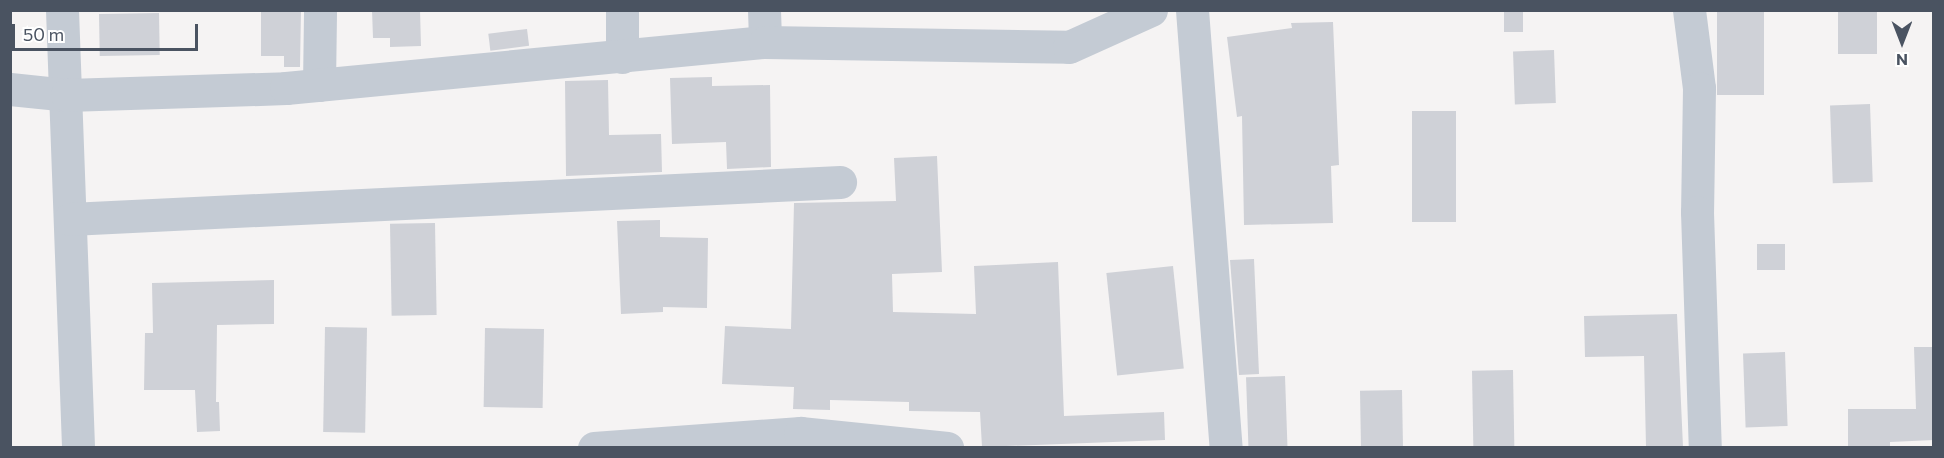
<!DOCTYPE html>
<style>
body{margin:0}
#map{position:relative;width:1944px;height:458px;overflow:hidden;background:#f5f3f3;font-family:Commissioner,sans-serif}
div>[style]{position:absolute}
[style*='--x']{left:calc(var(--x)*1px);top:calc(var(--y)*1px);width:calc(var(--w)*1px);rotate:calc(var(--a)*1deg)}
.building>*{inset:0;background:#cfd1d7;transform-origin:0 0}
.minor>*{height:33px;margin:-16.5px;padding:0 16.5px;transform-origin:16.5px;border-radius:16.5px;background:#c4cbd4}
span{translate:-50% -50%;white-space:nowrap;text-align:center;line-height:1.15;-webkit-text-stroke:5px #fff;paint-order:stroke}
.frame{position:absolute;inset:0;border:12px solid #4a5361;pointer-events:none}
.north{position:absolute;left:1872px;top:12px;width:60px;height:60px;-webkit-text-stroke:4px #fff;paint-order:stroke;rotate:180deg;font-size:16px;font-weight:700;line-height:24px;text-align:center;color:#4a5361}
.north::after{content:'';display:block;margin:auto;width:21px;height:27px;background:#4a5361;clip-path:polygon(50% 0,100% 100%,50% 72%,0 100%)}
.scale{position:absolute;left:12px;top:24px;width:186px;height:27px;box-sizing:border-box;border:3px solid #4a5361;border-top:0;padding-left:8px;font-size:18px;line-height:21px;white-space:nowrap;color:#4a5361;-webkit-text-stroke:4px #fff;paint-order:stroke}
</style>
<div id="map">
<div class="building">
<div style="clip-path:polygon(261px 10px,301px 10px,300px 67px,284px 67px,284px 56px,261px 56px)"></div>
<div style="clip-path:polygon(372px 10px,420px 10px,421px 46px,390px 47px,390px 38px,373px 38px)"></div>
<div style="left:1504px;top:10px;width:19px;height:22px"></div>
<div style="left:1717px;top:10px;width:47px;height:85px"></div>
<div style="left:1838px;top:10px;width:39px;height:44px"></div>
<div style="left:159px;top:13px;width:42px;height:60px;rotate:89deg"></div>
<div style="clip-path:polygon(1333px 22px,1339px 165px,1331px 166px,1333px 223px,1244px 225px,1242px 116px,1237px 117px,1227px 37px,1292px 28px,1291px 23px)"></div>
<div style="left:527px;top:29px;width:17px;height:39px;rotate:83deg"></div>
<div style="left:1554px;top:50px;width:53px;height:41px;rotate:88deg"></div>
<div style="clip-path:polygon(712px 77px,712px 86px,770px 85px,771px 167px,727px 169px,726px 142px,672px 144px,670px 78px)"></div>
<div style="clip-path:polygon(608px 80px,609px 135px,661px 134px,662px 172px,566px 176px,565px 81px)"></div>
<div style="left:1870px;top:104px;width:78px;height:40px;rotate:88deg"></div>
<div style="left:1412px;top:111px;width:44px;height:111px"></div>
<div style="clip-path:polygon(937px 156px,942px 272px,892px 274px,893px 312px,976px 314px,974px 266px,1058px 262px,1064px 416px,1164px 412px,1165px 440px,982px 447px,980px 412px,909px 411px,909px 402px,830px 400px,830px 410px,793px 409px,794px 387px,722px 384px,725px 326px,791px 329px,794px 203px,896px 201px,894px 158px)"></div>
<div style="clip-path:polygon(660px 220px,660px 237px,708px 238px,707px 308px,663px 307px,663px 312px,621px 314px,617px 221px)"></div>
<div style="left:435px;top:223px;width:92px;height:45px;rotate:89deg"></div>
<div style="left:1757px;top:244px;width:28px;height:26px"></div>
<div style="clip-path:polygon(1254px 259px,1259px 374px,1239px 375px,1230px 260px)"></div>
<div style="left:1173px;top:266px;width:103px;height:67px;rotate:84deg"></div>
<div style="clip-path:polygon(274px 280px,274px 324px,217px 325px,216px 402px,219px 402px,220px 431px,197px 432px,195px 390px,144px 390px,145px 333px,153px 333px,152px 283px)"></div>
<div style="clip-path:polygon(1677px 314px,1683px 447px,1646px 447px,1644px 356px,1585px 357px,1584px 316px)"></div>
<div style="left:325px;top:327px;width:42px;height:105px;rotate:1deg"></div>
<div style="left:485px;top:328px;width:59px;height:79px;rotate:1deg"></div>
<div style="clip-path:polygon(1914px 347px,1934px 347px,1934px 440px,1890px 442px,1890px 447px,1848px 447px,1848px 409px,1916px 409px)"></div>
<div style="left:1785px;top:352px;width:74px;height:42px;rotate:88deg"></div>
<div style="left:1513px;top:370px;width:77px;height:41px;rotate:89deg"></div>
<div style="left:1285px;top:376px;width:71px;height:39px;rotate:88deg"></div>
<div style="left:1402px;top:390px;width:57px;height:42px;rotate:89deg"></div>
</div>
<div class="minor">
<div style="--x:62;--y:10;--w:438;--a:87.9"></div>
<div style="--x:764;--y:10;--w:32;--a:88"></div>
<div style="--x:1192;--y:10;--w:439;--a:85.6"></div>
<div style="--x:1689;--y:10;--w:79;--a:82.7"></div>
<div style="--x:1699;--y:88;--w:124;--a:90.9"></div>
<div style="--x:1697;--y:212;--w:236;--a:88.1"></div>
<div style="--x:622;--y:57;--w:47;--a:-90"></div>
<div style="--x:319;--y:85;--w:75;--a:-89.2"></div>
<div style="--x:10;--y:89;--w:57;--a:6"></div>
<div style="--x:67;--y:95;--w:219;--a:-1.8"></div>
<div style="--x:286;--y:88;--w:481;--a:-5.5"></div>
<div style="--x:765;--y:42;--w:304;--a:0.9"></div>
<div style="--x:1069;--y:47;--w:90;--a:-24.3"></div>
<div style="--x:70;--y:219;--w:771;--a:-2.75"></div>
<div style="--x:594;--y:448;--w:207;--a:-4.2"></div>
<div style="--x:800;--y:433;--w:148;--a:5.8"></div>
</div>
<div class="frame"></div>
<div class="north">N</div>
<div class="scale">50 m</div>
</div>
